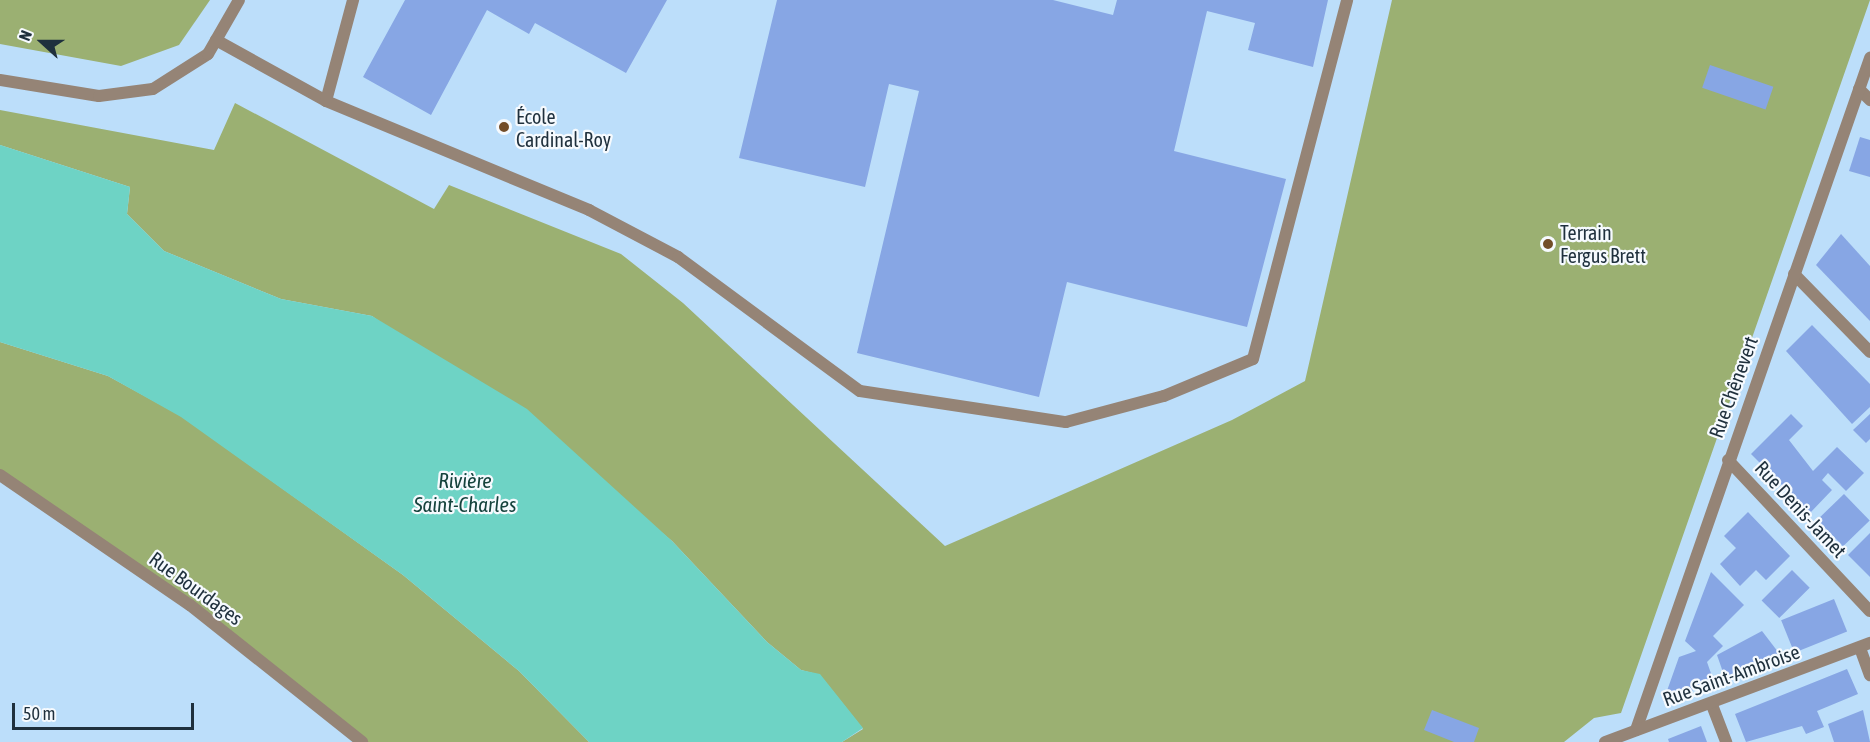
<!DOCTYPE html>
<meta charset="utf-8">
<style>
body{margin:0}
#map{position:relative;width:1870px;height:742px;overflow:hidden;background:#bcdefa;font-family:"Asap Condensed",sans-serif}
div>[style]{position:absolute}
[style*='--x']{left:calc(var(--x)*1px);top:calc(var(--y)*1px);width:calc(var(--w)*1px);rotate:calc(var(--a)*1deg)}
.green>*{inset:0;background:#9bb072}
.water>*{inset:0;background:#6ed3c5}
.building>*{inset:0;background:#87a6e4;transform-origin:0 0}
.lane>*{height:12px;margin:-6px;padding:0 6px;transform-origin:6px;border-radius:6px;background:#958476}
.street>*{height:12px;margin:-6px;padding:0 6px;transform-origin:6px;border-radius:6px;background:#958476}
.dots>*{width:16px;height:16px;translate:-50% -50%;box-sizing:border-box;border:3px solid #f6fafe;border-radius:50%}
span{translate:-50% -50%;white-space:nowrap;text-align:center;line-height:1.15;-webkit-text-stroke:4.5px #f6fafe;paint-order:stroke}
.poi-label{font-size:20px;color:#1f303d}
.left{translate:0 -50%;text-align:left}
.street-label{font-size:20px;color:#1f303d}
.water-label{font-size:21px;color:#15433d;font-style:italic}
.north{position:absolute;left:12px;top:12px;width:60px;height:60px;-webkit-text-stroke:4px #f6fafe;paint-order:stroke;rotate:291deg;font-size:16px;font-weight:700;line-height:24px;text-align:center;color:#1f303d}
.north::after{content:'';display:block;margin:auto;width:21px;height:27px;background:#1f303d;clip-path:polygon(50% 0,100% 100%,50% 72%,0 100%)}
.scale{position:absolute;left:12px;top:703px;width:182px;height:27px;box-sizing:border-box;border:3px solid #1f303d;border-top:0;padding-left:8px;font-size:18px;line-height:21px;white-space:nowrap;color:#1f303d;-webkit-text-stroke:4px #f6fafe;paint-order:stroke}
</style>
<div id="map">
<div class="green">
<div style="clip-path:polygon(0 0,210px 0,179px 45px,121px 66px,0 44px)"></div>
<div style="clip-path:polygon(1392px 0,1870px 0,1621px 713px,1594px 718px,1564px 742px,842px 742px,863px 729px,820px 675px,801px 670px,767px 642px,672px 541px,625px 502px,372px 316px,281px 299px,164px 251px,127px 214px,130px 187px,0 145px,0 110px,214px 150px,235px 103px,434px 209px,449px 185px,621px 254px,683px 303px,945px 546px,1232px 420px,1305px 381px)"></div>
<div style="clip-path:polygon(0 342px,108px 376px,181px 416px,403px 575px,519px 671px,589px 742px,362px 742px,329px 712px,0 475px)"></div>
</div>
<div class="water">
<div style="clip-path:polygon(0 145px,130px 187px,127px 214px,164px 251px,281px 299px,372px 316px,527px 409px,672px 541px,767px 642px,801px 670px,820px 674px,863px 728px,842px 742px,589px 742px,519px 671px,403px 575px,181px 417px,108px 376px,0 342px)"></div>
</div>
<div class="building">
<div style="clip-path:polygon(405px 0,667px 0,626px 73px,535px 23px,529px 34px,487px 10px,431px 115px,363px 77px)"></div>
<div style="clip-path:polygon(777px 0,1053px 0,1113px 15px,1117px 0,1328px 0,1313px 67px,1248px 50px,1255px 23px,1207px 11px,1174px 151px,1286px 179px,1247px 327px,1067px 282px,1039px 397px,857px 353px,919px 91px,889px 84px,865px 187px,739px 158px)"></div>
<div style="left:1710px;top:65px;width:67px;height:24px;rotate:19deg"></div>
<div style="clip-path:polygon(1860px 137px,1870px 140px,1870px 177px,1849px 171px)"></div>
<div style="clip-path:polygon(1841px 234px,1870px 266px,1870px 321px,1816px 265px)"></div>
<div style="clip-path:polygon(1812px 325px,1870px 384px,1870px 407px,1852px 424px,1786px 351px)"></div>
<div style="clip-path:polygon(1791px 414px,1803px 426px,1789px 440px,1813px 471px,1837px 447px,1864px 473px,1846px 491px,1828px 473px,1822px 480px,1832px 490px,1810px 513px,1751px 454px)"></div>
<div style="clip-path:polygon(1870px 414px,1870px 439px,1866px 443px,1853px 430px)"></div>
<div style="left:1844px;top:494px;width:37px;height:37px;rotate:46deg"></div>
<div style="clip-path:polygon(1748px 512px,1790px 556px,1766px 580px,1756px 570px,1740px 586px,1720px 564px,1736px 548px,1724px 536px)"></div>
<div style="clip-path:polygon(1870px 533px,1870px 577px,1848px 555px)"></div>
<div style="left:1792px;top:570px;width:25px;height:43px;rotate:45deg"></div>
<div style="clip-path:polygon(1711px 572px,1744px 605px,1713px 636px,1723px 646px,1707px 662px,1714px 682px,1663px 702px,1679px 657px,1696px 651px,1685px 641px)"></div>
<div style="left:1834px;top:599px;width:35px;height:57px;rotate:68deg"></div>
<div style="clip-path:polygon(1762px 631px,1782px 657px,1725px 678px,1717px 655px)"></div>
<div style="clip-path:polygon(1847px 669px,1858px 694px,1817px 711px,1824px 727px,1806px 734px,1802px 726px,1746px 742px,1735px 714px)"></div>
<div style="clip-path:polygon(1432px 710px,1479px 728px,1474px 742px,1454px 742px,1424px 730px)"></div>
<div style="clip-path:polygon(1863px 710px,1870px 742px,1834px 742px,1828px 724px)"></div>
<div style="clip-path:polygon(1701px 726px,1707px 742px,1669px 742px,1668px 739px)"></div>
</div>
<div class="lane">
<div style="--x:216;--y:40;--w:126;--a:29"></div>
<div style="--x:326;--y:101;--w:285;--a:22.5"></div>
<div style="--x:589;--y:210;--w:101;--a:27.8"></div>
<div style="--x:678;--y:257;--w:226;--a:36.4"></div>
<div style="--x:860;--y:391;--w:208;--a:8.6"></div>
<div style="--x:1066;--y:422;--w:101;--a:-14.9"></div>
<div style="--x:1164;--y:396;--w:96;--a:-22.6"></div>
<div style="--x:1253;--y:359;--w:371;--a:-75.3"></div>
<div style="--x:326;--y:101;--w:105;--a:-75"></div>
</div>
<div class="street">
<div style="--x:0;--y:80;--w:100;--a:9.2"></div>
<div style="--x:99;--y:96;--w:54;--a:-7.4"></div>
<div style="--x:153;--y:89;--w:65;--a:-32.5"></div>
<div style="--x:208;--y:54;--w:62;--a:-60.1"></div>
<div style="--x:1859;--y:89;--w:16;--a:45"></div>
<div style="--x:1794;--y:274;--w:109;--a:45.7"></div>
<div style="--x:1728;--y:460;--w:207;--a:46.8"></div>
<div style="--x:0;--y:475;--w:230;--a:34.4"></div>
<div style="--x:190;--y:605;--w:220;--a:38.5"></div>
<div style="--x:1860;--y:648;--w:29;--a:70"></div>
<div style="--x:1712;--y:705;--w:40;--a:69"></div>
<div style="--x:1636;--y:730;--w:712;--a:-70.8"></div>
<div style="--x:1605;--y:742;--w:283;--a:-20.5"></div>
</div>
<div class="dots">
<div style="left:504px;top:127px;background:#724d28"></div>
<div style="left:1548px;top:244px;background:#724d28"></div>
</div>
<div class="poi-label">
<span class="left" style="left:516px;top:128px">École<br>Cardinal-Roy</span>
<span class="left" style="left:1560px;top:244px">Terrain<br>Fergus Brett</span>
</div>
<div class="street-label">
<span style="left:1733px;top:387px;rotate:-70deg">Rue Chênevert</span>
<span style="left:1801px;top:509px;rotate:47deg">Rue Denis-Jamet</span>
<span style="left:196px;top:588px;rotate:36deg">Rue Bourdages</span>
<span style="left:1731px;top:675px;rotate:-20deg">Rue Saint-Ambroise</span>
</div>
<div class="water-label">
<span style="left:465px;top:492px">Rivière<br>Saint-Charles</span>
</div>
<div class="north">N</div>
<div class="scale">50 m</div>
</div>
